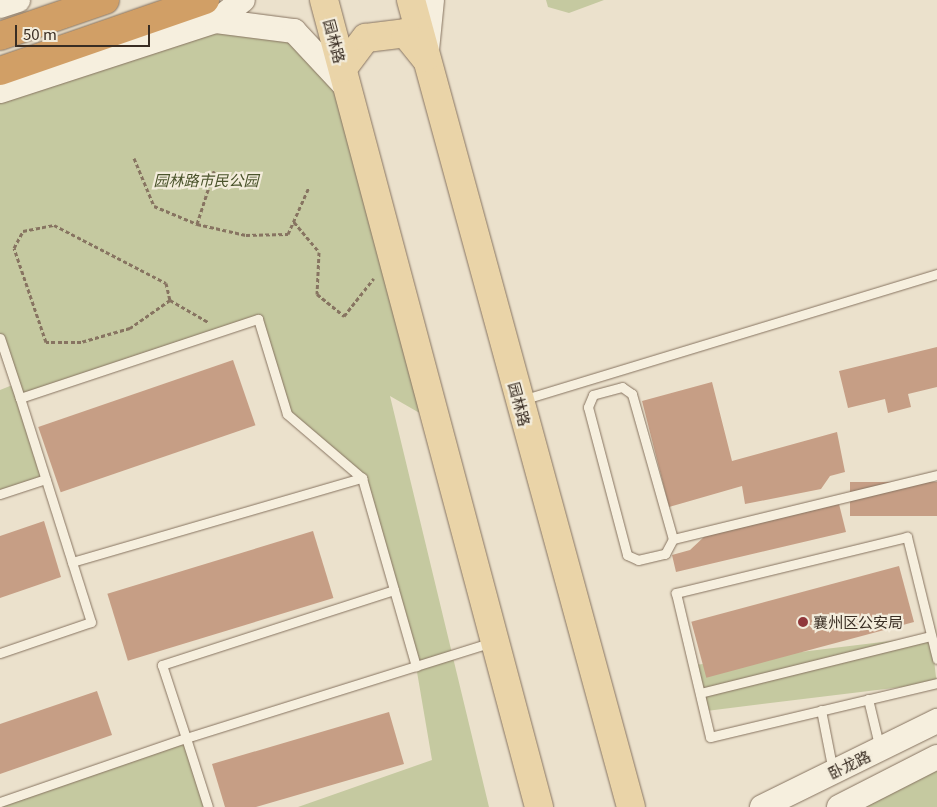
<!DOCTYPE html>
<meta charset="utf-8">
<style>
body{margin:0}
#map{position:relative;width:937px;height:807px;overflow:hidden;background:#ebe1cc;font-family:Georgia,"Noto Sans SC",serif}
div>[style]{position:absolute}
[style*='--x']{left:calc(var(--x)*1px);top:calc(var(--y)*1px);width:calc(var(--w)*1px);rotate:calc(var(--a)*1deg)}
.green>*{inset:0;background:#c5c9a0;transform-origin:0 0}
.building>*{inset:0;background:#c69e85;transform-origin:0 0}
.path>*{height:3px;margin-top:-1.5px;transform-origin:0;background:repeating-linear-gradient(90deg,#877461 0 4px,transparent 0 6.5px)}
.roads{filter:drop-shadow(0 0 1px #877461) drop-shadow(0 0 1px #877461)}
.lane>*{height:9px;margin:-4.5px;padding:0 4.5px;transform-origin:4.5px;border-radius:4.5px;background:#f6efde}
.secondary>*{height:24px;margin:-12px;padding:0 12px;transform-origin:12px;border-radius:12px;background:#f6efde}
.primary>*{height:28px;margin:-14px;padding:0 14px;transform-origin:14px;border-radius:14px;background:#ead4a8}
.highway>*{height:28px;margin:-14px;padding:0 14px;transform-origin:14px;border-radius:14px;background:#d19f66}
.dots>*{width:14px;height:14px;translate:-50% -50%;box-sizing:border-box;border:2px solid #f3ecdb;border-radius:50%}
span{translate:-50% -50%;white-space:nowrap;text-align:center;line-height:1.15;-webkit-text-stroke:4.5px #f3ecdb;paint-order:stroke}
.street-label{font-size:15px;color:#392d23}
.park-label{font-size:15px;color:#4a532b;font-style:italic}
.poi-label{font-size:15px;color:#392d23}
.left{translate:0 -50%;text-align:left}
.scale{position:absolute;left:15px;top:25px;width:135px;height:22px;box-sizing:border-box;border:2px solid #392d23;border-top:0;padding-left:6px;font-size:15px;line-height:18px;white-space:nowrap;color:#392d23;-webkit-text-stroke:4px #f3ecdb;paint-order:stroke}
</style>
<div id="map">
<div class="green">
<div style="clip-path:polygon(546px 0,604px 0,569px 13px,548px 7px)"></div>
<div style="clip-path:polygon(216px 21px,294px 31px,348px 89px,437px 423px,390px 396px,489px 807px,298px 807px,432px 760px,416px 666px,362px 478px,292px 418px,258px 319px,21px 398px,46px 479px,0 494px,0 390px,15px 384px,0 343px,0 91px)"></div>
<div style="left:931px;top:636px;width:47px;height:238px;rotate:83deg"></div>
<div style="clip-path:polygon(186px 738px,208px 807px,0 807px,0 802px)"></div>
<div style="clip-path:polygon(937px 757px,937px 807px,839px 807px)"></div>
</div>
<div class="building">
<div style="clip-path:polygon(937px 347px,937px 387px,908px 394px,911px 407px,888px 413px,885px 399px,848px 408px,839px 371px)"></div>
<div style="left:233px;top:360px;width:69px;height:206px;rotate:71deg"></div>
<div style="clip-path:polygon(712px 382px,732px 461px,837px 432px,845px 472px,830px 476px,821px 489px,745px 504px,742px 486px,669px 507px,642px 401px)"></div>
<div style="left:937px;top:482px;width:34px;height:87px;rotate:90deg"></div>
<div style="clip-path:polygon(839px 504px,846px 532px,676px 572px,672px 555px,690px 550px,705px 536px)"></div>
<div style="clip-path:polygon(44px 521px,61px 577px,0 598px,0 536px)"></div>
<div style="left:313px;top:531px;width:70px;height:215px;rotate:73deg"></div>
<div style="left:899px;top:566px;width:58px;height:215px;rotate:75deg"></div>
<div style="clip-path:polygon(97px 691px,112px 735px,0 774px,0 724px)"></div>
<div style="clip-path:polygon(389px 712px,404px 764px,256px 807px,225px 807px,212px 764px)"></div>
</div>
<div class="path">
<div style="--x:134;--y:158;--w:52;--a:67.4"></div>
<div style="--x:154;--y:206;--w:47;--a:22.7"></div>
<div style="--x:197;--y:224;--w:56;--a:-72.2"></div>
<div style="--x:294;--y:222;--w:39;--a:50"></div>
<div style="--x:319;--y:252;--w:42;--a:92.7"></div>
<div style="--x:317;--y:294;--w:35;--a:39"></div>
<div style="--x:344;--y:316;--w:48;--a:-51.7"></div>
<div style="--x:197;--y:224;--w:50;--a:12.7"></div>
<div style="--x:246;--y:235;--w:42;--a:-1.4"></div>
<div style="--x:288;--y:234;--w:51;--a:-65.9"></div>
<div style="--x:170;--y:300;--w:49;--a:145"></div>
<div style="--x:130;--y:328;--w:51;--a:164.1"></div>
<div style="--x:81;--y:342;--w:35;--a:180"></div>
<div style="--x:46;--y:342;--w:99;--a:-108.8"></div>
<div style="--x:14;--y:248;--w:19;--a:-62"></div>
<div style="--x:23;--y:231;--w:32;--a:-11"></div>
<div style="--x:54;--y:225;--w:126;--a:27.4"></div>
<div style="--x:166;--y:283;--w:17;--a:77"></div>
<div style="--x:170;--y:300;--w:44;--a:30.1"></div>
</div>
<div class="roads">
<div class="lane">
<div style="--x:0;--y:338;--w:63;--a:71.6"></div>
<div style="--x:522;--y:400;--w:434;--a:-16.9"></div>
<div style="--x:0;--y:494;--w:48;--a:-18.1"></div>
<div style="--x:673;--y:539;--w:151;--a:-105.8"></div>
<div style="--x:632;--y:394;--w:12;--a:-145"></div>
<div style="--x:622;--y:387;--w:30;--a:165"></div>
<div style="--x:593;--y:395;--w:13;--a:113"></div>
<div style="--x:588;--y:407;--w:153;--a:75.2"></div>
<div style="--x:627;--y:555;--w:12;--a:24"></div>
<div style="--x:638;--y:560;--w:28;--a:-13"></div>
<div style="--x:665;--y:554;--w:17;--a:-62"></div>
<div style="--x:673;--y:539;--w:272;--a:-13.6"></div>
<div style="--x:72;--y:562;--w:302;--a:-16.2"></div>
<div style="--x:394;--y:590;--w:244;--a:162.1"></div>
<div style="--x:162;--y:665;--w:77;--a:71.8"></div>
<div style="--x:186;--y:738;--w:322;--a:-17.4"></div>
<div style="--x:0;--y:653;--w:96;--a:-18.8"></div>
<div style="--x:91;--y:622;--w:235;--a:-107.6"></div>
<div style="--x:20;--y:398;--w:251;--a:-18.4"></div>
<div style="--x:258;--y:319;--w:99;--a:73"></div>
<div style="--x:287;--y:414;--w:99;--a:40.5"></div>
<div style="--x:362;--y:478;--w:196;--a:74"></div>
<div style="--x:937;--y:659;--w:126;--a:-103.8"></div>
<div style="--x:907;--y:537;--w:238;--a:166.4"></div>
<div style="--x:676;--y:593;--w:148;--a:76.7"></div>
<div style="--x:710;--y:737;--w:233;--a:-13.4"></div>
<div style="--x:700;--y:693;--w:238;--a:-13.9"></div>
<div style="--x:868;--y:699;--w:51;--a:76.5"></div>
<div style="--x:821;--y:710;--w:62;--a:78.9"></div>
<div style="--x:0;--y:802;--w:197;--a:-19"></div>
<div style="--x:186;--y:738;--w:72;--a:72.3"></div>
</div>
<div class="secondary">
<div style="--x:0;--y:6;--w:19;--a:-18"></div>
<div style="--x:216;--y:21;--w:79;--a:7.3"></div>
<div style="--x:294;--y:31;--w:79;--a:47"></div>
<div style="--x:427;--y:50;--w:50;--a:-84.3"></div>
<div style="--x:0;--y:91;--w:227;--a:-18"></div>
<div style="--x:216;--y:21;--w:34;--a:-38"></div>
<div style="--x:762;--y:807;--w:195;--a:-26.2"></div>
<div style="--x:839;--y:807;--w:110;--a:-27"></div>
</div>
<div class="primary">
<div style="--x:324;--y:0;--w:835;--a:75.08"></div>
<div style="--x:411;--y:0;--w:836;--a:74.75"></div>
<div style="--x:343;--y:68;--w:38;--a:-53"></div>
<div style="--x:366;--y:38;--w:39;--a:-7"></div>
<div style="--x:405;--y:33;--w:32;--a:51"></div>
</div>
<div class="highway">
<div style="--x:0;--y:36;--w:111;--a:-18.9"></div>
<div style="--x:0;--y:71;--w:217;--a:-19.1"></div>
</div>
</div>
<div class="dots">
<div style="left:803px;top:622px;background:#90373a"></div>
</div>
<div class="street-label">
<span style="left:335px;top:41px;rotate:75deg">园林路</span>
<span style="left:520px;top:404px;rotate:75deg">园林路</span>
<span style="left:849px;top:764px;rotate:-26deg">卧龙路</span>
</div>
<div class="park-label">
<span style="left:206px;top:180px">园林路市民公园</span>
</div>
<div class="poi-label">
<span class="left" style="left:813px;top:622px">襄州区公安局</span>
</div>
<div class="scale">50 m</div>
</div>
